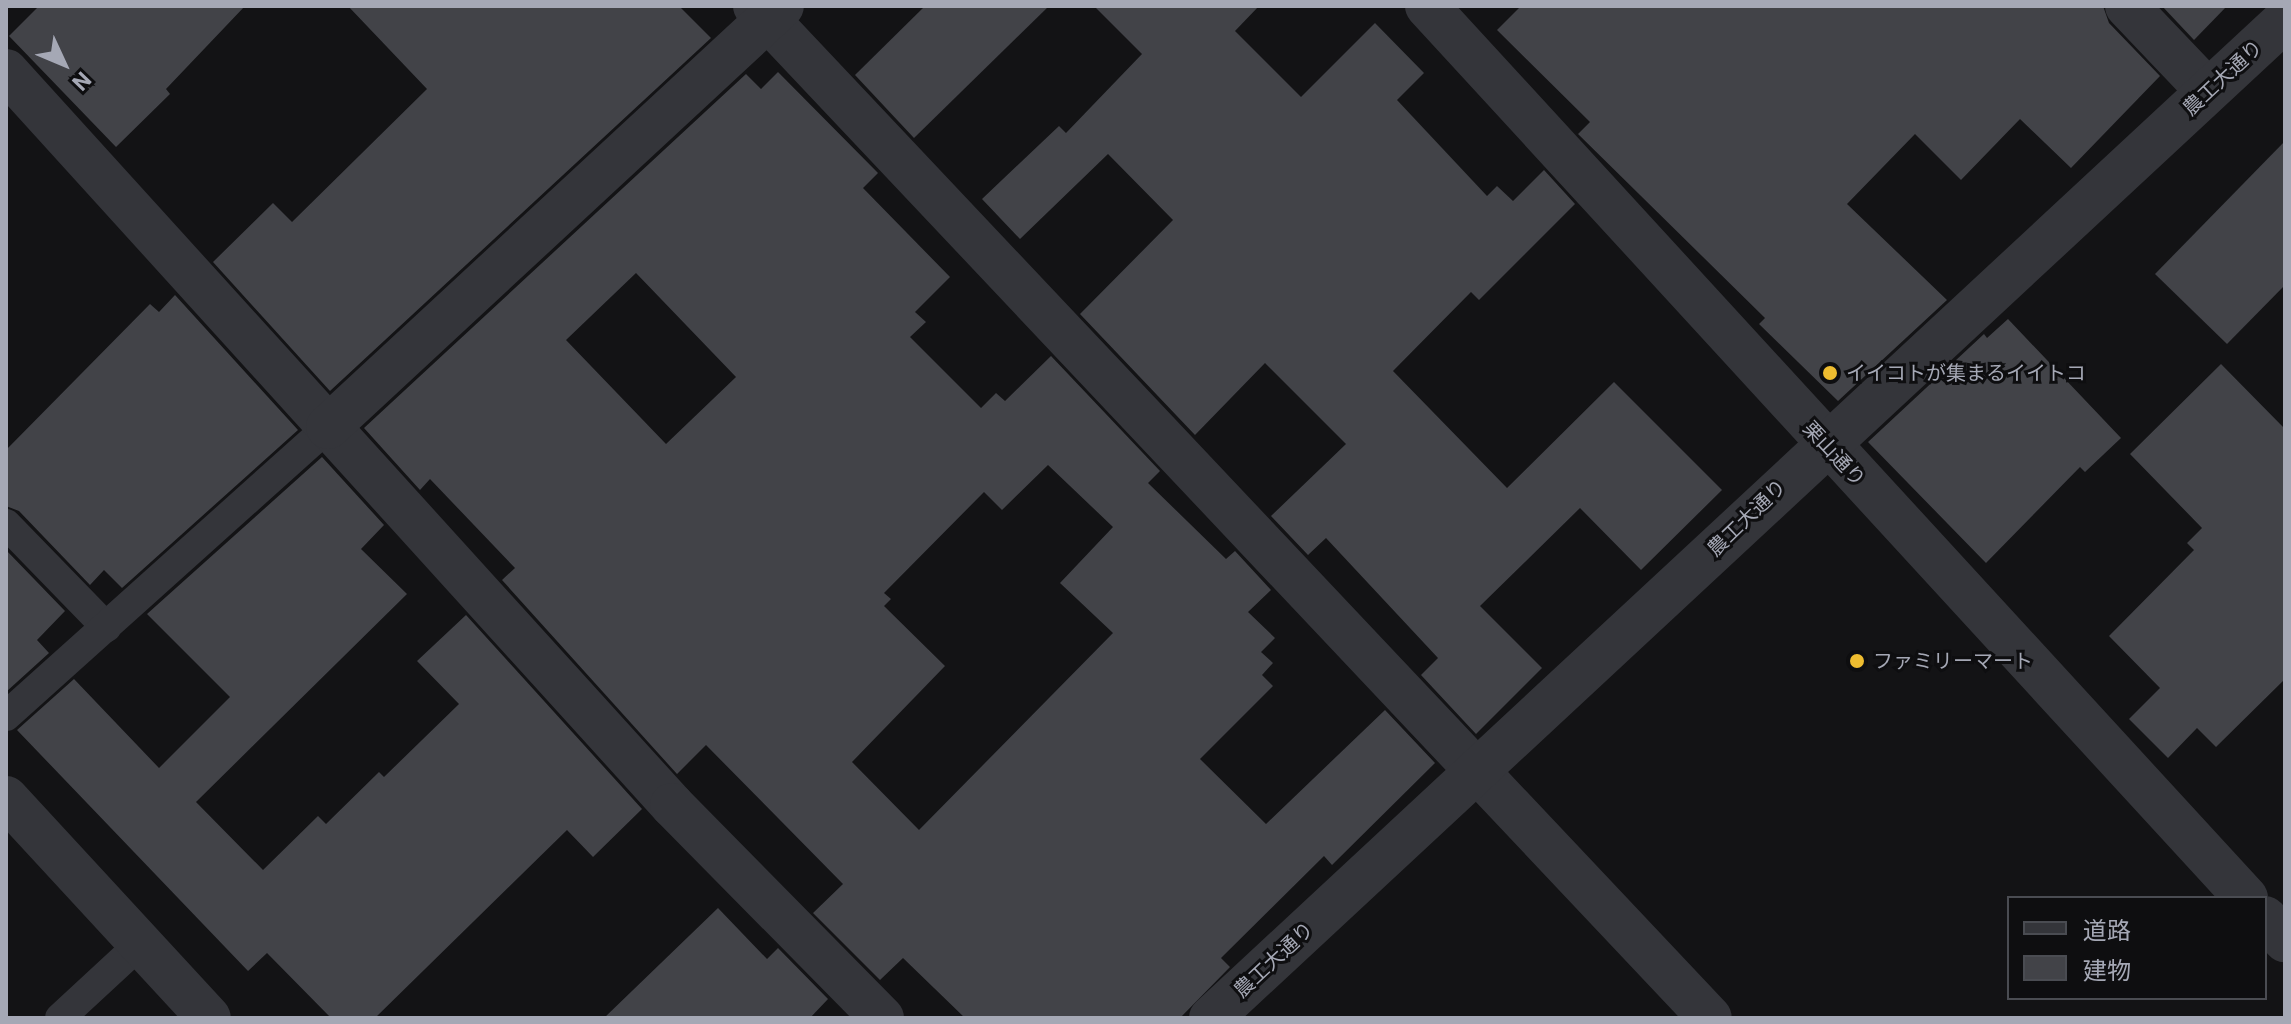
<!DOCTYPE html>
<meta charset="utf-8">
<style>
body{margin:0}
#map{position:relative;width:2291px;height:1024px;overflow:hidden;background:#131315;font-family:Roboto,"Noto Sans JP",sans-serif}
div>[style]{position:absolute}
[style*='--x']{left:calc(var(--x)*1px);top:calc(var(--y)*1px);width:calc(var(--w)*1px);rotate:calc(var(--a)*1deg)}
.building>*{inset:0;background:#424348}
.service>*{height:30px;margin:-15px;padding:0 15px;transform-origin:15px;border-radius:15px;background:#34353a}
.minor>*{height:44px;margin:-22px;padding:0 22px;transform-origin:22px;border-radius:22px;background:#34353a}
.tertiary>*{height:44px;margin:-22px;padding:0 22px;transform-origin:22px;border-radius:22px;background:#34353a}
.dots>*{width:22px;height:22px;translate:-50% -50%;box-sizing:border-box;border:4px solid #0e0e10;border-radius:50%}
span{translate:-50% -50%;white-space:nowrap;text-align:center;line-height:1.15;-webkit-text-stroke:6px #0e0e10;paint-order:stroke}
.street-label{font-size:20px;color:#a5a8b5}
.poi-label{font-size:20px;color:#a5a8b5}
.left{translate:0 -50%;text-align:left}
.frame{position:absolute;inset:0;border:8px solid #a5a8b5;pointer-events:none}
.legend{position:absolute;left:2007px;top:896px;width:260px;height:104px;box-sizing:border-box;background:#0e0e10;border:2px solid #4a4c52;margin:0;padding:10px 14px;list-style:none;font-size:24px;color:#a5a8b5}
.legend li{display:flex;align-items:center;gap:16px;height:40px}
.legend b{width:40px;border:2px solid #4a4c52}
.north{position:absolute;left:24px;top:24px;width:80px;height:80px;-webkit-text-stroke:6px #0e0e10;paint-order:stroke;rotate:134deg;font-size:22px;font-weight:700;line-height:32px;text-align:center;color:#a5a8b5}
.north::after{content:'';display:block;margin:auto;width:28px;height:36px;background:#a5a8b5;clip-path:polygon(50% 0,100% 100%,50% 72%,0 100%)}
</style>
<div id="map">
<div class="building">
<div style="clip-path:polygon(39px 6px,245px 6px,166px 89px,170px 94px,116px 147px,9px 36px)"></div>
<div style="clip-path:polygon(348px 6px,679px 6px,711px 38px,330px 391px,213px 262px,273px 203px,292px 222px,427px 89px)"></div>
<div style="clip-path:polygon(925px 6px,1049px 6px,914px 138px,855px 75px)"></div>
<div style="clip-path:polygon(1094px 6px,1259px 6px,1235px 31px,1301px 97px,1375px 23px,1424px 73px,1397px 100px,1487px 196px,1497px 186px,1513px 201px,1544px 170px,1575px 204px,1479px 300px,1471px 292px,1393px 371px,1507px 488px,1614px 382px,1722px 490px,1641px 570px,1580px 508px,1480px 606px,1542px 668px,1476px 734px,1421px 675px,1438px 658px,1326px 538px,1308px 555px,1271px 516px,1346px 444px,1265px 363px,1195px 435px,1080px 314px,1173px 220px,1108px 154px,1020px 239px,982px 199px,1059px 126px,1066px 133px,1142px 54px)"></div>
<div style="clip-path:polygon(1521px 6px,2103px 6px,2109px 23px,2160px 76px,2071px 168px,2020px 119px,1961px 180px,1915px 134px,1847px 204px,1947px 300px,1838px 401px,1759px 324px,1765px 318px,1578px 134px,1590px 122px,1497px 30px)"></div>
<div style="clip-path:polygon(2162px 6px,2227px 6px,2194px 40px)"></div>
<div style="clip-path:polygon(evenodd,778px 72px,878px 173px,863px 188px,950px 277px,915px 312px,926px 322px,910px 337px,981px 408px,996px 393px,1005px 401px,1051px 356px,1160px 471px,1148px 483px,1226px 559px,1235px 551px,1271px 590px,1248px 612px,1275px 638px,1261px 652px,1273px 663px,1262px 675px,1273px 686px,1200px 759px,1266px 824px,1385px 710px,1435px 763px,1332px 865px,1324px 856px,1221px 958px,1230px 967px,1180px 1018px,965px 1018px,903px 958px,880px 980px,813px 913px,843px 884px,706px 745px,677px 774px,502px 580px,515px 568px,430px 479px,420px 490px,364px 428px,746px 74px,761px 89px,778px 72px,636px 273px,736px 377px,666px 444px,566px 340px,636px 273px,778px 72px,1048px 465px,1113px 527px,1060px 583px,1113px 633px,919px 830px,852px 762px,945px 666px,884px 606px,891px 599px,884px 593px,984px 492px,1002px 510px,1048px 465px)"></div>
<div style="clip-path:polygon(2285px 141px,2285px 285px,2227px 344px,2155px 274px)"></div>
<div style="clip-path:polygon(175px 295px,298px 430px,122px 588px,104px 570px,90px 585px,19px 511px,6px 506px,6px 450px,150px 304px,159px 312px)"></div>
<div style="clip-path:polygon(2008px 319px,2121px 438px,2085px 472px,2080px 467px,1986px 563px,1868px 442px,1984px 334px,1987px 338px)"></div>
<div style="clip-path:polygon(2221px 364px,2285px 429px,2285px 679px,2216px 747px,2197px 728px,2168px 758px,2129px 719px,2160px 688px,2109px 636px,2194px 550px,2187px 543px,2202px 528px,2130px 454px)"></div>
<div style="clip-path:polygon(322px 457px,384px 525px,361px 549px,407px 594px,196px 802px,263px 870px,318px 816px,326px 824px,379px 772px,384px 777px,459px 704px,417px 661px,466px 615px,642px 809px,593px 857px,567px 830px,375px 1018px,331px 1018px,267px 953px,248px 971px,17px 730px,74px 679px,159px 768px,230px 697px,147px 614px)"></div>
<div style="clip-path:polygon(6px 550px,65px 611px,37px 640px,49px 653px,6px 692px)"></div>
<div style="clip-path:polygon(718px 908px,767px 959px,778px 948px,828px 999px,810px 1018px,604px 1018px)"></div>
</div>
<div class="service">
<div style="--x:6;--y:524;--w:144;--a:45.8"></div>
<div style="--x:6;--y:716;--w:433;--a:-41.9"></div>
<div style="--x:60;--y:1018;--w:109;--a:-42.8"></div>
</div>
<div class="minor">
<div style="--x:755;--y:6;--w:1391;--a:46.66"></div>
<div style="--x:1427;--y:6;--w:1211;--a:47.44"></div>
<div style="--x:2127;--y:6;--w:117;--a:46.4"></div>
<div style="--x:6;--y:71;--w:991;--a:47.78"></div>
<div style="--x:672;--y:805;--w:299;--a:45.4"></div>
<div style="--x:328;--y:427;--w:619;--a:-42.84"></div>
<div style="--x:2265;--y:918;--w:30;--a:48"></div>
<div style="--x:1211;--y:1018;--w:1466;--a:-42.9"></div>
</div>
<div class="tertiary">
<div style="--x:6;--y:798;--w:299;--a:47.3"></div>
</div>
<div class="dots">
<div style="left:1830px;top:373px;background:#efbd30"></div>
<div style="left:1857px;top:661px;background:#efbd30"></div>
</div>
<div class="street-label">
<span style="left:2223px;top:78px;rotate:-43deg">農工大通り</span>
<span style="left:1834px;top:454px;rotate:47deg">栗山通り</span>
<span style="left:1747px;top:518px;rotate:-44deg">農工大通り</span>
<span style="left:1274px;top:960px;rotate:-43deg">農工大通り</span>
</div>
<div class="poi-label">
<span class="left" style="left:1846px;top:373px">イイコトが集まるイイトコ</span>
<span class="left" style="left:1873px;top:661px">ファミリーマート</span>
</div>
<div class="frame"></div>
<ul class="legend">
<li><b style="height:10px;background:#34353a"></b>道路</li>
<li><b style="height:22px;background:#424348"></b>建物</li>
</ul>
<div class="north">N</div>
</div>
